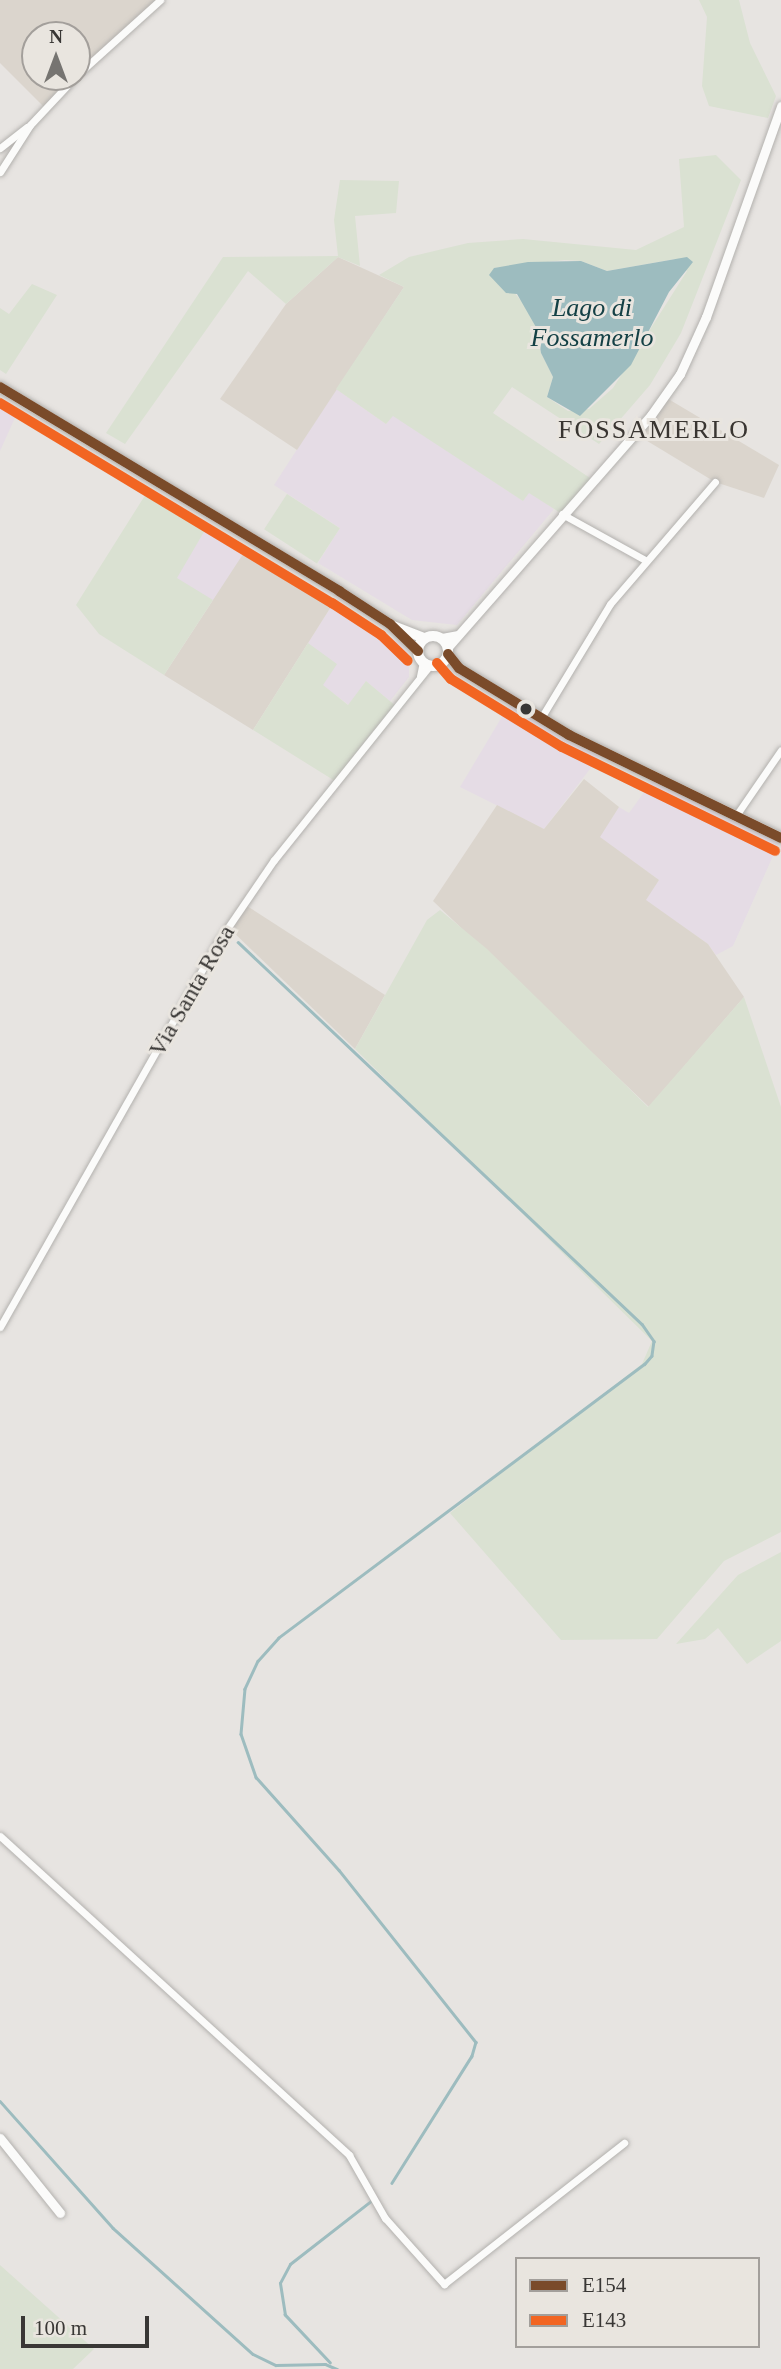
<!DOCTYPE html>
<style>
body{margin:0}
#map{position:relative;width:781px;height:2369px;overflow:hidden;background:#e7e4e1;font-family:"Times New Roman",serif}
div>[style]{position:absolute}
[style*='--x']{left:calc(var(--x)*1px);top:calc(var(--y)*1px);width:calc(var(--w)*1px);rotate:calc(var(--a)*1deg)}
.commercial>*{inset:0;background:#e5dce5;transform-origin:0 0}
.built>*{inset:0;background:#dbd5cd}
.green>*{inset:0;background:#dae1d2;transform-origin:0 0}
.water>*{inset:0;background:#9dbcbf}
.stream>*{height:2.5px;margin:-1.25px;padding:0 1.25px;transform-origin:1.25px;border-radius:1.25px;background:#9dbcbf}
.roads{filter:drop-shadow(0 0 2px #b3b1ae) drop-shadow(0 0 2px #b3b1ae)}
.minor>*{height:7px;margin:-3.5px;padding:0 3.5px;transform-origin:3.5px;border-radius:3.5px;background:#fbfbfa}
.tertiary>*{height:9px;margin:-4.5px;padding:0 4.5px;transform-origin:4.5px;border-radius:4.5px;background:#fbfbfa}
.primary>*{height:10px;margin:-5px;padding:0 5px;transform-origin:5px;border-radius:5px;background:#fbfbfa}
.primary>.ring{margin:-5px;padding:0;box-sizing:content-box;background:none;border:10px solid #fbfbfa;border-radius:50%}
.bus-1>*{height:10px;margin:-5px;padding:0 5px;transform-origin:5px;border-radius:5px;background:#7a4b2a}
.bus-2>*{height:10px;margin:-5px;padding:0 5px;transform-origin:5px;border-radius:5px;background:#f26522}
.dots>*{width:19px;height:19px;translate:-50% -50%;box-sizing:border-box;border:4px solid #e9e5df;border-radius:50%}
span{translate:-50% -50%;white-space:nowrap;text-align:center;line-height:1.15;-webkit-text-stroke:6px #e9e5df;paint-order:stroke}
.street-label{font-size:24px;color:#393735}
.water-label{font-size:26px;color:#144045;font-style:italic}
.neighbourhood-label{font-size:26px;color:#393531;letter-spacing:2px}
.legend{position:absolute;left:515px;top:2257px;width:245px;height:91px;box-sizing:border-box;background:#e9e5df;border:2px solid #a39f9b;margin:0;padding:9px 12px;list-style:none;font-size:21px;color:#393735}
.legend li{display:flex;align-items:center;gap:14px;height:35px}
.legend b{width:35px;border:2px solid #a39f9b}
.north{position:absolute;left:21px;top:21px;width:70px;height:70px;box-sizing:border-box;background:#e9e5df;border:2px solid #a39f9b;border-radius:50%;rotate:0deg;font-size:19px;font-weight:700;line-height:28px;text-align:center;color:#393735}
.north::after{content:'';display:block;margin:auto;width:24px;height:32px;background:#767471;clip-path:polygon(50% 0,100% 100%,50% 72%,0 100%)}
.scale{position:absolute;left:21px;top:2316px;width:128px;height:32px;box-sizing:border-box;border:4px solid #393735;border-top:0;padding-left:9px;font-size:21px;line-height:24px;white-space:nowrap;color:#393735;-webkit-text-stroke:5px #e9e5df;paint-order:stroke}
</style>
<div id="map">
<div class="commercial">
<div style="clip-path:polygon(336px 389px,386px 424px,393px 415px,523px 501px,529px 492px,554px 509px,457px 625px,412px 620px,318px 563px,340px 528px,274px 485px)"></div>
<div style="clip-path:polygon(0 401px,18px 411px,0 451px)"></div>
<div style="left:208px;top:525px;width:45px;height:63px;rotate:31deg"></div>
<div style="clip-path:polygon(334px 602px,400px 643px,409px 654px,409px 677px,390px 701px,366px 681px,349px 705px,322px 685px,308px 643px)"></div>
<div style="clip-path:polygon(512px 700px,603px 752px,544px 829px,460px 787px)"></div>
<div style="clip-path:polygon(655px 777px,781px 838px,733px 946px,716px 955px,708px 944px,645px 900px,659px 880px,599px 837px,619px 807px,629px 813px)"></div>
</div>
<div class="built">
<div style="clip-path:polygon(0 0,160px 0,77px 75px,77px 35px,35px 35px,35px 77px,75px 77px,44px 107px,0 63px)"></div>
<div style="clip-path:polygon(338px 257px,404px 287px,297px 450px,220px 399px,286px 304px)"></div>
<div style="clip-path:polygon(665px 397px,779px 465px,764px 498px,715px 482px,634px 433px)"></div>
<div style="clip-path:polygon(247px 548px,275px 573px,282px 569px,334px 602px,253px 730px,164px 675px)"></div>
<div style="clip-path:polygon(584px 779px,619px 807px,600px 837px,659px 880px,646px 900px,708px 944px,744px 997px,649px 1107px,433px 901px,497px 805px,544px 829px)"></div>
<div style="clip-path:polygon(244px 904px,385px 995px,355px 1049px,228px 927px)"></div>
</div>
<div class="green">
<div style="clip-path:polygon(699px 0,739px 0,750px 43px,776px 96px,768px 118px,709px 106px,702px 86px,707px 17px)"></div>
<div style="clip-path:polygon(evenodd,716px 155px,741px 180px,681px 333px,650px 385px,599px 444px,512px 387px,493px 413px,593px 480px,562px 514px,529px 493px,523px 501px,393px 416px,386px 424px,336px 389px,404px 287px,379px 275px,409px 257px,468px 243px,523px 239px,636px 250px,684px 227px,679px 159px,716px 155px,675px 259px,687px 271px,613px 388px,589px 409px,568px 411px,547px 397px,553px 377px,541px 353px,537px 329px,523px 303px,494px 268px,565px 260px,581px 261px,607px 271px,675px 259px)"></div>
<div style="clip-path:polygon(340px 180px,399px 181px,396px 213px,355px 216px,360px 266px,338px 257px,286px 304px,248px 271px,125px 444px,106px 433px,223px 257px,338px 256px,334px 220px)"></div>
<div style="clip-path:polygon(32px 284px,57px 295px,6px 374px,0 370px,0 308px,9px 314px)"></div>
<div style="clip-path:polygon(149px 489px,208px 525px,177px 578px,213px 600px,164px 675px,99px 634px,76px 605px)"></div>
<div style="left:287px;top:494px;width:63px;height:42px;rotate:33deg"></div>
<div style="clip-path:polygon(308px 643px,337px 664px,323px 685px,348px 705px,366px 681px,397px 707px,335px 781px,253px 730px)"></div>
<div style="clip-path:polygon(440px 910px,487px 949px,648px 1107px,744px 997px,781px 1107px,781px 1532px,724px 1561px,657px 1639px,561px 1640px,450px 1513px,642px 1364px,652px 1341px,355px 1049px,427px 920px)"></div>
<div style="clip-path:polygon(781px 1552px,781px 1641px,747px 1664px,718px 1628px,705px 1639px,676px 1644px,738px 1575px)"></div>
<div style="clip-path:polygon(0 2265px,94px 2349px,73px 2369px,0 2369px)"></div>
</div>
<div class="water">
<div style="clip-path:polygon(687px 257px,693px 262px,669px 292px,631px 365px,580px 416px,547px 397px,553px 377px,541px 353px,537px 329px,517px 294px,506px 293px,489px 275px,494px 268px,528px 262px,581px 261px,607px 271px)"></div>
</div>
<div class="stream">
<div style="--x:238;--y:942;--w:556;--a:43.4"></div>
<div style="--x:642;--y:1324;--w:21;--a:55"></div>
<div style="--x:654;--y:1341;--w:15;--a:98"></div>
<div style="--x:652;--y:1356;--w:11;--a:131"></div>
<div style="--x:645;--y:1364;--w:457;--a:143.2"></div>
<div style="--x:279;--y:1638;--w:31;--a:132"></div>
<div style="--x:258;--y:1661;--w:31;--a:115"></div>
<div style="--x:245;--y:1689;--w:45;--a:95.1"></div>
<div style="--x:241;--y:1734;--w:46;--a:70.8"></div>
<div style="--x:256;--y:1777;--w:125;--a:48.3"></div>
<div style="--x:339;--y:1870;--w:220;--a:51.5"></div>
<div style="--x:476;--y:2042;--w:15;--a:106"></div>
<div style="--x:472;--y:2056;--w:150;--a:122.2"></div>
<div style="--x:0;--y:2101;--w:170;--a:48.3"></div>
<div style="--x:113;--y:2228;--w:188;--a:42"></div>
<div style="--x:253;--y:2354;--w:25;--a:26"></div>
<div style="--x:276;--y:2365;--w:49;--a:-1.2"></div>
<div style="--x:325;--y:2364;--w:13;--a:23"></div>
<div style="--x:330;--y:2363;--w:66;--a:-133.2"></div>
<div style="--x:285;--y:2315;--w:32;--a:-99"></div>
<div style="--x:280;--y:2283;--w:21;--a:-62"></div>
<div style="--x:290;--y:2264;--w:103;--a:-37.9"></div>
</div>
<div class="roads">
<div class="minor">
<div style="--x:77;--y:75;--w:112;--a:-42.1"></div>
<div style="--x:0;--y:148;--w:34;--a:-38"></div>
<div style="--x:0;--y:172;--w:56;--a:-57.4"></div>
<div style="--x:30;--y:125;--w:66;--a:-46.8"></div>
<div style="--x:562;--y:514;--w:95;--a:29"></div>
<div style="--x:420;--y:676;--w:14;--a:-78"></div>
<div style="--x:541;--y:718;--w:133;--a:-58.8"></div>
<div style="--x:610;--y:604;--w:161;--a:-49.3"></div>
<div style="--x:735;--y:817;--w:81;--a:-55.5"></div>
<div style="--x:0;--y:1327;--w:442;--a:-60.5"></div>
<div style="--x:218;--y:942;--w:99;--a:-55.7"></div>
<div style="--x:274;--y:860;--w:250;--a:-51.3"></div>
<div style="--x:0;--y:1836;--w:473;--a:42.4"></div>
<div style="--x:349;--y:2155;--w:73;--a:60.3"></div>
<div style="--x:385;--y:2218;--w:89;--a:48.2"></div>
<div style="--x:444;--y:2284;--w:229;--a:-38.1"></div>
</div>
<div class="tertiary">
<div style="--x:442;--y:638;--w:15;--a:-11"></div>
<div style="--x:448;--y:647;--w:308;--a:-48.8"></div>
<div style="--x:651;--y:415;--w:50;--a:-54.7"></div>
<div style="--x:680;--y:374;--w:63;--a:-65.5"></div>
<div style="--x:706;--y:317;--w:224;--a:-70.4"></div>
<div style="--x:0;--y:2138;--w:96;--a:51.3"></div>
</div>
<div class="primary">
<div style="--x:0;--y:387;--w:396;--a:31"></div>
<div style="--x:339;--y:591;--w:61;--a:32.9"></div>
<div style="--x:390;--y:624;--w:39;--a:44"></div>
<div style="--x:393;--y:626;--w:33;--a:21"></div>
<div class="ring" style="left:418px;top:636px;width:20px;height:20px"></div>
<div style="--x:448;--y:654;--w:18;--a:52"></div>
<div style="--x:459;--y:668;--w:129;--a:31.3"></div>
<div style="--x:569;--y:735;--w:236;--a:25.9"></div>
</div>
</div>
<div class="bus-1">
<div style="--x:0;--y:387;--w:396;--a:31"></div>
<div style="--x:339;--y:591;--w:61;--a:32.9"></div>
<div style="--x:390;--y:624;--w:39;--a:44"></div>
<div style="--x:448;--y:654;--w:18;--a:52"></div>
<div style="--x:459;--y:668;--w:129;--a:31.3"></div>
<div style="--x:569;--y:735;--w:236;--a:25.9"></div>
</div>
<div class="bus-2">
<div style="--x:0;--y:403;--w:388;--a:31.1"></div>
<div style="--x:332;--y:603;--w:59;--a:33.1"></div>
<div style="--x:381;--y:635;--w:37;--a:44"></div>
<div style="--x:437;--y:663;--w:21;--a:49"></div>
<div style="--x:451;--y:679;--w:130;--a:31.5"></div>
<div style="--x:562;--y:747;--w:237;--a:26"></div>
</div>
<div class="dots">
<div style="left:526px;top:709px;background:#393735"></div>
</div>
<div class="street-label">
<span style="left:192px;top:991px;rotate:-60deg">Via Santa Rosa</span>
</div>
<div class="water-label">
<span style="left:592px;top:323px">Lago di<br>Fossamerlo</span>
</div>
<div class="neighbourhood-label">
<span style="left:654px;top:430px">FOSSAMERLO</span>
</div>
<ul class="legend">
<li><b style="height:9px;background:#7a4b2a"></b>E154</li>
<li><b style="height:9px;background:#f26522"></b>E143</li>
</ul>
<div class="north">N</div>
<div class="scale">100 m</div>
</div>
